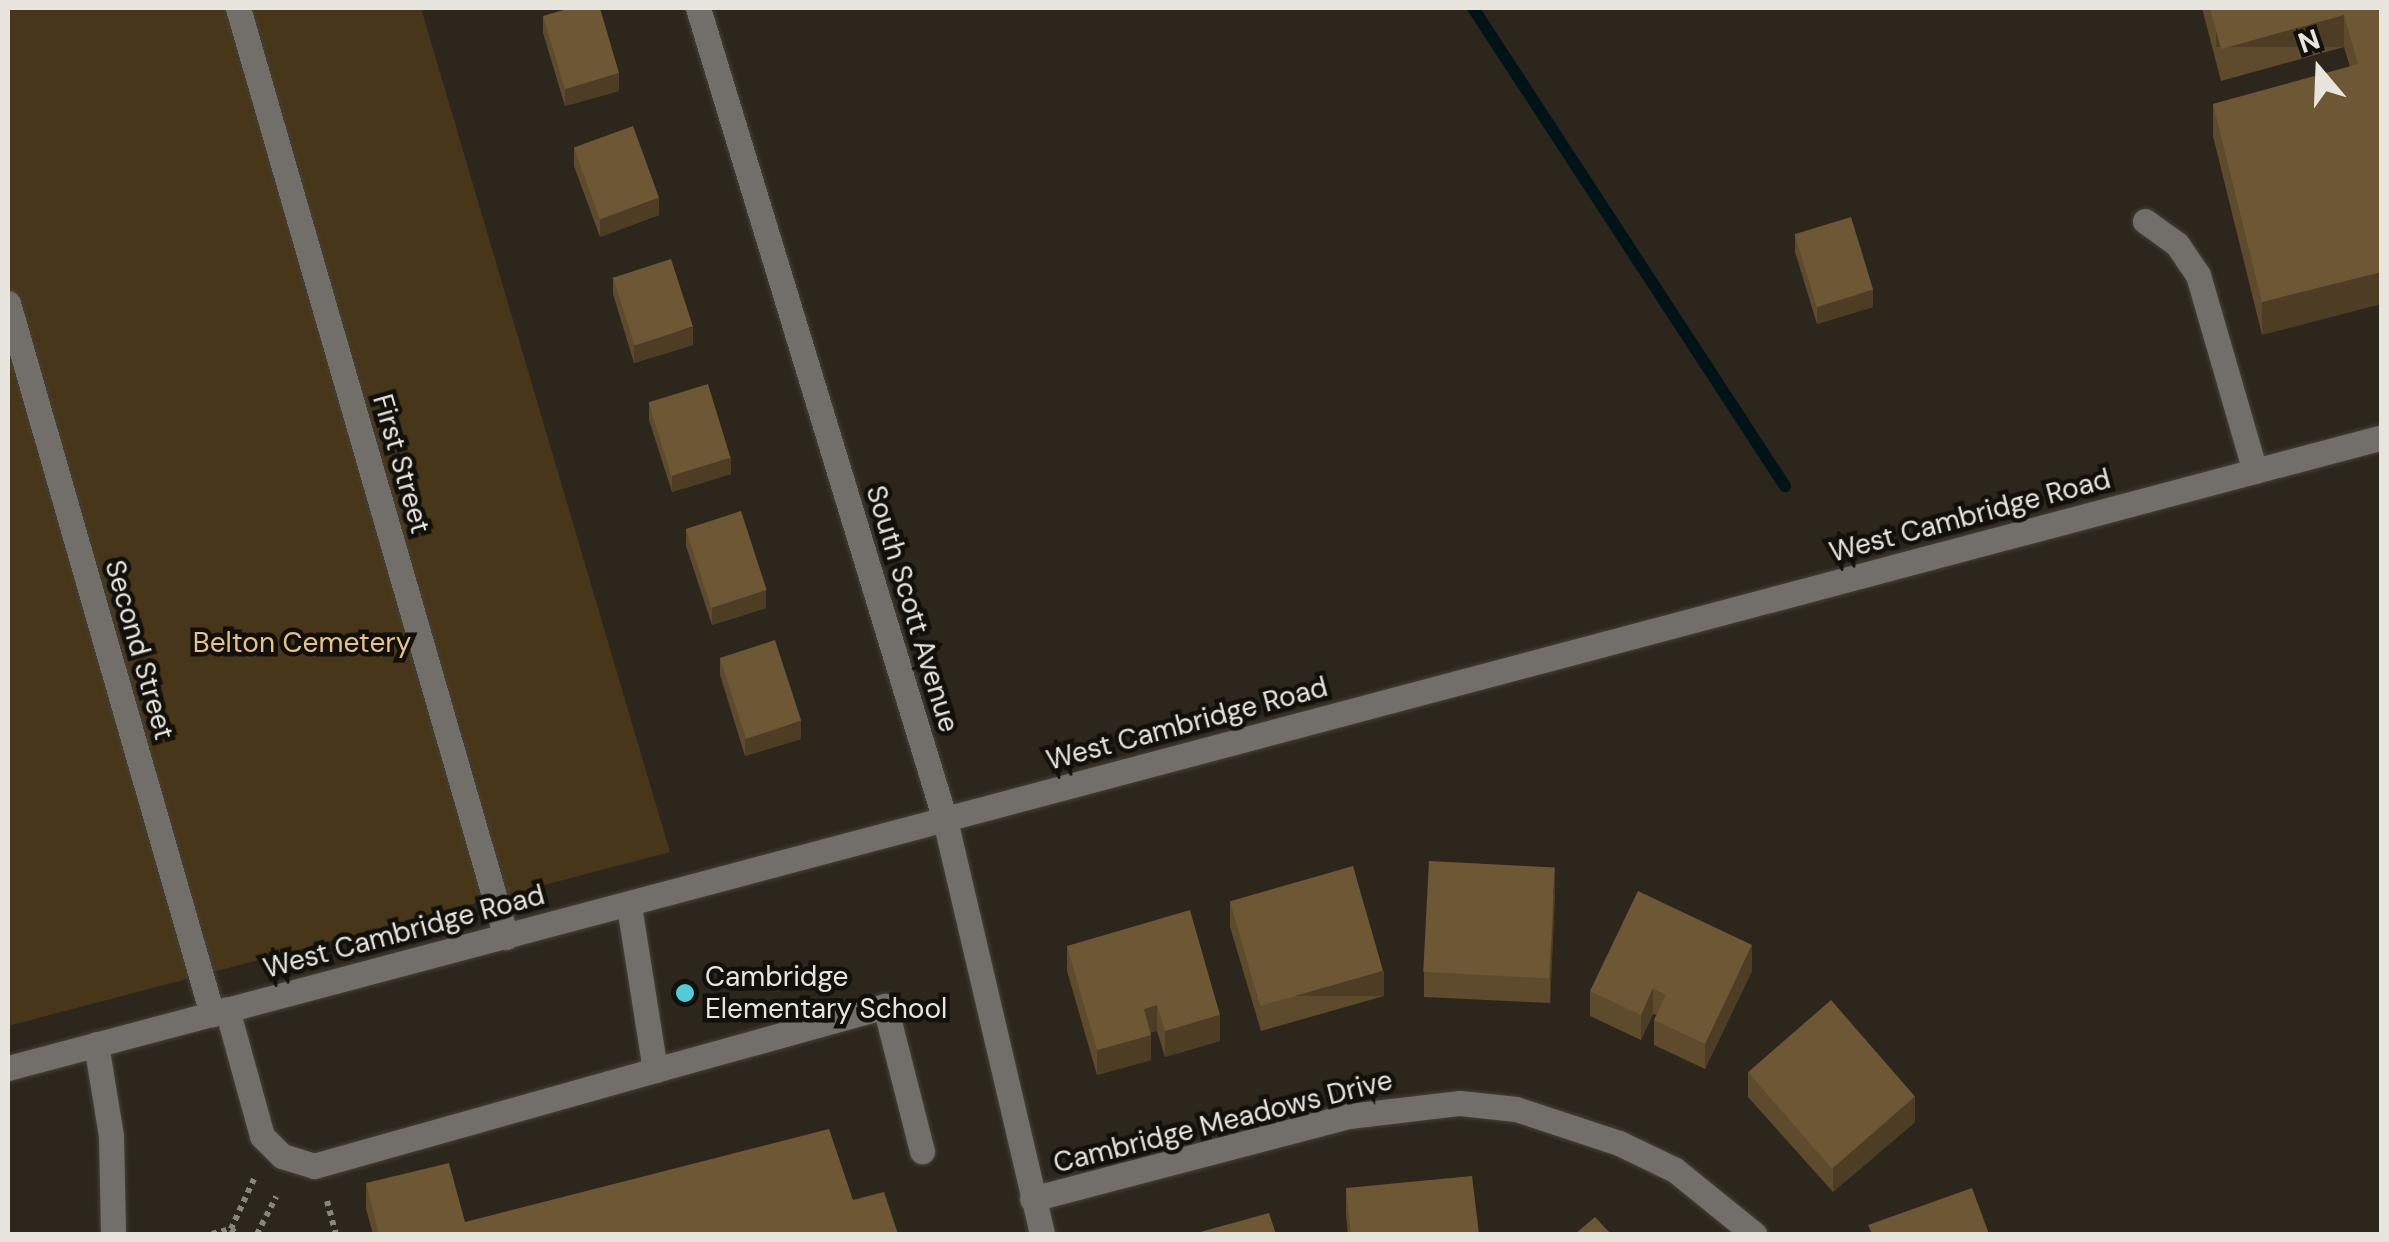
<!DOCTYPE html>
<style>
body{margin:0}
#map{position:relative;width:2389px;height:1242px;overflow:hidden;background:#2c261d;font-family:"DM Sans",sans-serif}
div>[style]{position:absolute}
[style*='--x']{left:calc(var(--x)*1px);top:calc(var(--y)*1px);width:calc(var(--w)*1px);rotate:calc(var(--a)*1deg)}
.green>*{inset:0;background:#473619}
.stream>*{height:12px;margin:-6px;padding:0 6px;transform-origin:6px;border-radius:6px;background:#001417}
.path>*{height:6px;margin-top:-3px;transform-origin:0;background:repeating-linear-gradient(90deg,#8a857d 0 5px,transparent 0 10px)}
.roads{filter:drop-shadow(0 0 2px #464138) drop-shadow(0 0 2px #464138)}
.minor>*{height:25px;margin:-12.5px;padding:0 12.5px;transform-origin:12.5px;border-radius:12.5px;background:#726f6a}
.wall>*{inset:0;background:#5e4b2d}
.shaded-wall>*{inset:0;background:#4c3d24;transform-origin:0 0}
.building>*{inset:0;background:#6d5734;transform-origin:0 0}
.dots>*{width:28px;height:28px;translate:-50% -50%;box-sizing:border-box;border:5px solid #12100b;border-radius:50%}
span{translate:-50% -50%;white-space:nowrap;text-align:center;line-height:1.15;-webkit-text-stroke:9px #12100b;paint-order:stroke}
.street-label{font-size:28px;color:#e8e4de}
.park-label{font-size:28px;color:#e7c286}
.poi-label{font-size:28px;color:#e8e4de}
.left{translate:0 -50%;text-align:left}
.frame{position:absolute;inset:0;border:10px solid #e8e4de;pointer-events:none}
.north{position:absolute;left:2269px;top:20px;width:100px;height:100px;-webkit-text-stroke:8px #12100b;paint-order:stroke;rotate:341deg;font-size:28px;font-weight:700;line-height:40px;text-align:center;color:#e8e4de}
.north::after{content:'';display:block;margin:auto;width:35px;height:45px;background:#e8e4de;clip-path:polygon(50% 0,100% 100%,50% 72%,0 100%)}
</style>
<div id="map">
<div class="green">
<div style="clip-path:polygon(8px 8px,421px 8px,670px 852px,8px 1026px)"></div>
</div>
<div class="stream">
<div style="--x:1473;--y:8;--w:571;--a:56.87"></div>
</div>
<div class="path">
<div style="--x:327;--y:1201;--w:34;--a:75"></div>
<div style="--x:231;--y:1229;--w:55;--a:-65.3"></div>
<div style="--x:212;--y:1234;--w:20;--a:-15"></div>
<div style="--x:231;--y:1229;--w:8;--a:40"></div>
<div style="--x:257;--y:1234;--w:42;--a:-62.8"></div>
</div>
<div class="roads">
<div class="minor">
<div style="--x:238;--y:8;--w:967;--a:73.91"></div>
<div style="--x:698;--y:8;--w:849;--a:73.08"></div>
<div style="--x:945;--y:820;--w:425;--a:76.8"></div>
<div style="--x:2145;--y:221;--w:39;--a:36"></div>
<div style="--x:2177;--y:244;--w:37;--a:56"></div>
<div style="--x:2198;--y:275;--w:204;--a:73.8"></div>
<div style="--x:8;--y:303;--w:740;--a:73.99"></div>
<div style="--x:227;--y:1009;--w:132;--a:74.6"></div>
<div style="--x:262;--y:1136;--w:28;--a:45"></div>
<div style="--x:282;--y:1156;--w:34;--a:17"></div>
<div style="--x:314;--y:1166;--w:354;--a:-15.7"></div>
<div style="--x:655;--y:1070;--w:167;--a:-99"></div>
<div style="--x:96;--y:1044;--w:93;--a:80.7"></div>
<div style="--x:111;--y:1136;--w:98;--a:88.8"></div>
<div style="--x:8;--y:1068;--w:2456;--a:-14.88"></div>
<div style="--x:655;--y:1070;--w:239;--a:-15.5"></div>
<div style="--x:885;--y:1006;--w:150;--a:75.7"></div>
<div style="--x:1032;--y:1199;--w:328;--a:-14.7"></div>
<div style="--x:1349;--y:1116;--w:112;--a:-6.7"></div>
<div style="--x:1460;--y:1103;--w:56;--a:6.1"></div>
<div style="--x:1516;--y:1109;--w:108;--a:18.3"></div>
<div style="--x:1619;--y:1143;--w:62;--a:25.7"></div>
<div style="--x:1675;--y:1170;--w:102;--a:39"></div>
</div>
</div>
<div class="wall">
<div style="clip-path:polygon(2202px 8px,2382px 8px,2262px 335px,2213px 136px,2213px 104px,2350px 67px,2344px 47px,2221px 81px)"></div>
<div style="clip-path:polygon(543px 16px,619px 91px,565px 106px,543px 33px)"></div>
<div style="clip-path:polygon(574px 148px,659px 215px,600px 237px,574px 166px)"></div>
<div style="clip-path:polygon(1795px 234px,1873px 307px,1817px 324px,1795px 252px)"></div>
<div style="clip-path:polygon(613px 277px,693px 345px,634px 363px,613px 294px)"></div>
<div style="clip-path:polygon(649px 402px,731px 474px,672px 492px,649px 420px)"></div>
<div style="clip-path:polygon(686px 529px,766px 608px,712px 625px,686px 546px)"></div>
<div style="clip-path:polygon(720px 658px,801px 739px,745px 756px,720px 675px)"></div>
<div style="clip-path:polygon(1555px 893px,1550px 1003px,1424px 997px,1424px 972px)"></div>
<div style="clip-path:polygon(1230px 902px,1384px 996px,1261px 1031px,1230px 927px)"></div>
<div style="clip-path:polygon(1067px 946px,1220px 1041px,1165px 1057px,1157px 1031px,1150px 1032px,1151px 1060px,1097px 1075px,1067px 971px)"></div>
<div style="clip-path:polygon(1752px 971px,1705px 1069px,1654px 1045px,1654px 1020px,1657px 1015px,1653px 1014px,1641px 1040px,1590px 1016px,1590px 991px)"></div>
<div style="clip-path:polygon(1748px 1072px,1915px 1122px,1833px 1192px,1748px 1097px)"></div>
<div style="clip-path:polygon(366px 1183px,465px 1222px,853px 1200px,898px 1234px,373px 1234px,366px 1209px)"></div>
<div style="clip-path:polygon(1346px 1188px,1479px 1234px,1348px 1234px,1346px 1214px)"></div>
</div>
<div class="shaded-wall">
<div style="left:2344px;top:15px;width:32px;height:128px;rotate:90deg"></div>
<div style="clip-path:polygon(619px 73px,619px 91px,565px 106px,565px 89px)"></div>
<div style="clip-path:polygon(659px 197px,659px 215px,600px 237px,600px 220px)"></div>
<div style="clip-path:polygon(2382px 272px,2382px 304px,2262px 335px,2262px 302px)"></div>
<div style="clip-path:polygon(1873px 290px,1873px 307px,1817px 324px,1817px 306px)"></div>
<div style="clip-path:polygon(693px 327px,693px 345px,634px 363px,634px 345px)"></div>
<div style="clip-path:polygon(731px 457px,731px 474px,672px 492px,672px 475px)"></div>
<div style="clip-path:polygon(766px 590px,766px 608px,712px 625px,712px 608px)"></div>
<div style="clip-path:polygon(801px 721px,801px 739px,745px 756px,745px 739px)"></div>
<div style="clip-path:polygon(1555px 867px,1555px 893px,1550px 1003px,1550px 977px)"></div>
<div style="clip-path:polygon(1752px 945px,1752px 971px,1705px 1069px,1705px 1044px)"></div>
<div style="left:1384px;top:971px;width:25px;height:128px;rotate:90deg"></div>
<div style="clip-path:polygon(1653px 988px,1653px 1014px,1641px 1040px,1641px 1015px)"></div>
<div style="clip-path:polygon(1157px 1005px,1157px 1031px,1144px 1034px,1144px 1009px)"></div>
<div style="clip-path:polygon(1220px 1015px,1220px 1041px,1165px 1057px,1165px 1031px)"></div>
<div style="clip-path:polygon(1151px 1035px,1151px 1060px,1097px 1075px,1097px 1050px)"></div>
<div style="clip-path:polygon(1915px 1096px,1915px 1122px,1833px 1192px,1833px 1167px)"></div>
</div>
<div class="building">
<div style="clip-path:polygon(570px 8px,600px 8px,619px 73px,565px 89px,543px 16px)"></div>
<div style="clip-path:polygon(2210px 8px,2382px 8px,2382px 272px,2262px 302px,2213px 104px,2358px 64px,2344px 15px,2221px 49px)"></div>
<div style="left:633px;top:126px;width:76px;height:63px;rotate:70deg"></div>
<div style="left:1851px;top:217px;width:76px;height:59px;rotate:73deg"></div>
<div style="left:671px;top:259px;width:71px;height:61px;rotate:72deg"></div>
<div style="left:708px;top:384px;width:77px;height:62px;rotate:73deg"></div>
<div style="left:741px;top:511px;width:83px;height:58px;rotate:72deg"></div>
<div style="left:775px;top:640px;width:85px;height:58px;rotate:72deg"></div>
<div style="left:1429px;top:861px;width:126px;height:111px;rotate:3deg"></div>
<div style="left:1353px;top:866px;width:109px;height:128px;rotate:74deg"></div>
<div style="clip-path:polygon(1638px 891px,1752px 945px,1705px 1044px,1654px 1020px,1666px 995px,1653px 988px,1641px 1015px,1590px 991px)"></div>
<div style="clip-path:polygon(1190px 910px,1220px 1015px,1165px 1031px,1157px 1005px,1144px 1009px,1151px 1035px,1097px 1050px,1067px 946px)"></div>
<div style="left:1831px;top:1000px;width:128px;height:110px;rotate:49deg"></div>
<div style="clip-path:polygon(829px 1129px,853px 1200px,884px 1192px,898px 1234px,379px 1234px,366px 1183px,449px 1163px,465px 1222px)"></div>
<div style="clip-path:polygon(1472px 1176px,1479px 1234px,1351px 1234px,1346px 1188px)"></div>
<div style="clip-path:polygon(1972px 1188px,1989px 1234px,1872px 1234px,1868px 1225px)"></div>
<div style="clip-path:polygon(1269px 1213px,1276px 1234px,1193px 1234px)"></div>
<div style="clip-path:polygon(1595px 1217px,1611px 1234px,1575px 1234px)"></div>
</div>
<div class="dots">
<div style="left:685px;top:993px;background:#52cbd8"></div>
</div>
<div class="street-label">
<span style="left:401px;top:464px;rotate:74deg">First Street</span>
<span style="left:1970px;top:516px;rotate:-15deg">West Cambridge Road</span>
<span style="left:912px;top:609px;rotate:73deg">South Scott Avenue</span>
<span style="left:139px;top:650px;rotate:74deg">Second Street</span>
<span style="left:1187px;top:724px;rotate:-15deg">West Cambridge Road</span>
<span style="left:404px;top:932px;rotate:-15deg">West Cambridge Road</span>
<span style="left:1223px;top:1122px;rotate:-14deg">Cambridge Meadows Drive</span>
</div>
<div class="park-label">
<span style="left:302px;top:643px">Belton Cemetery</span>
</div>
<div class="poi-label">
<span class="left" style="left:705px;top:993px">Cambridge<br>Elementary School</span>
</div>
<div class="frame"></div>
<div class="north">N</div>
</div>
